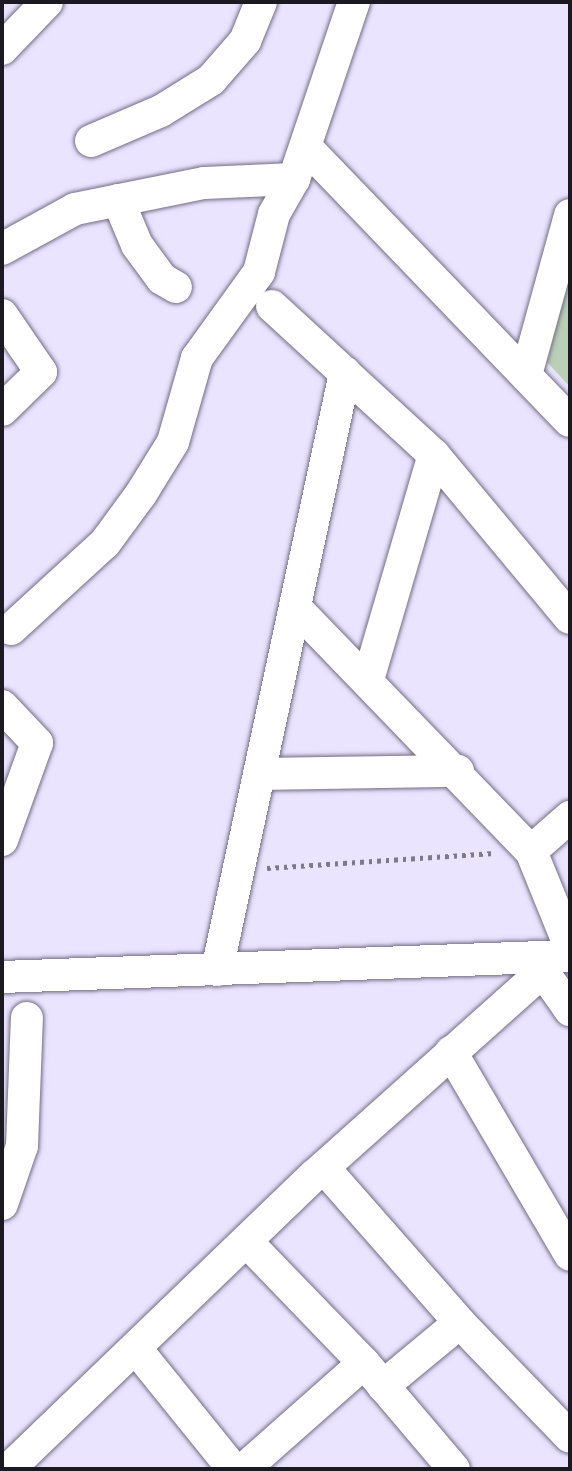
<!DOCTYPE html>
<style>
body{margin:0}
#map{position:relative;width:572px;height:1471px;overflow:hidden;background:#eae4ff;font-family:"DM Sans",sans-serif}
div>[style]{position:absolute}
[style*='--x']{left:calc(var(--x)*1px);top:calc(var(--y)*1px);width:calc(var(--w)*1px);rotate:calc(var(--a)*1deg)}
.green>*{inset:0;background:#b9cfb7}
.path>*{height:4.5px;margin-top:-2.25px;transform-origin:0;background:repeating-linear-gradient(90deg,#7d7a8b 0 3.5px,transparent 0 8.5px)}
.roads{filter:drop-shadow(0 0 2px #726c83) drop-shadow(0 0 2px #726c83)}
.minor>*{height:32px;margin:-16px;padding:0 16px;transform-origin:16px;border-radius:16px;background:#fff}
span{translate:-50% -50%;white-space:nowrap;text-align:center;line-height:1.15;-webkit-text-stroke:7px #eae4ff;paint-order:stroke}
.frame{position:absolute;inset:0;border:4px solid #1b1922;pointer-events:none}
</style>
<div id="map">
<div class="green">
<div style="clip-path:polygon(570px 273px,570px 387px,547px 362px)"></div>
</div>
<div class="path">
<div style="--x:267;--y:868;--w:228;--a:-3.8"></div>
</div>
<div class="roads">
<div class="minor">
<div style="--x:2;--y:49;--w:65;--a:-46.2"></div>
<div style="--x:91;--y:141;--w:76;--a:-23.2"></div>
<div style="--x:161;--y:111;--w:59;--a:-31.8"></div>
<div style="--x:211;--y:80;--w:52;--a:-48.9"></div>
<div style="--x:245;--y:41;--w:42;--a:-67.7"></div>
<div style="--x:306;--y:147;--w:380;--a:46.1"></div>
<div style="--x:118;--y:200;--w:49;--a:67.1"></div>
<div style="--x:137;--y:245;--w:42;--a:53.7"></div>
<div style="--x:162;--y:279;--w:16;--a:30"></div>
<div style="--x:2;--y:249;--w:83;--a:-28.7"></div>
<div style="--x:75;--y:209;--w:132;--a:-11.4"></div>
<div style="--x:204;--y:183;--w:90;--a:-2.5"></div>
<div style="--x:294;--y:179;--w:187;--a:-71.3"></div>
<div style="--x:272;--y:306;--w:220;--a:42.6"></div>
<div style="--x:434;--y:455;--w:212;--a:50.2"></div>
<div style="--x:2;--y:315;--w:69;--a:55.6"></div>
<div style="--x:41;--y:372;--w:54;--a:135.7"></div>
<div style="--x:526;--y:375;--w:166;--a:-74.6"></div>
<div style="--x:295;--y:607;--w:339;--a:46"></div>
<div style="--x:531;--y:851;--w:104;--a:67.9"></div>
<div style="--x:11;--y:629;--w:127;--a:-42.5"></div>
<div style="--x:105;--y:543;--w:61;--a:-53.7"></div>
<div style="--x:141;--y:494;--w:61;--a:-58.4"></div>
<div style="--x:173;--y:442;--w:87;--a:-74.1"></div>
<div style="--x:197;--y:358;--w:106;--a:-54.2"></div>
<div style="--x:259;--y:272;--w:60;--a:-75.5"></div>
<div style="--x:274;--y:214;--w:40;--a:-60.3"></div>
<div style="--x:368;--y:680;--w:234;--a:-73.7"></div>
<div style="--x:2;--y:706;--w:51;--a:46.6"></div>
<div style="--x:37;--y:743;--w:103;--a:109.8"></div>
<div style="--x:259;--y:774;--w:199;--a:-0.9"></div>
<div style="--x:531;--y:851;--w:52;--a:-41.1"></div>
<div style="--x:533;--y:957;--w:65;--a:55.1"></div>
<div style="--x:217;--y:970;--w:611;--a:-77.9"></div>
<div style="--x:2;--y:977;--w:568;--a:-2.12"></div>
<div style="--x:451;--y:1052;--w:235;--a:59.6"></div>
<div style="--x:324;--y:1168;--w:206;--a:48.7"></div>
<div style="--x:460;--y:1323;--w:158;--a:46"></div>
<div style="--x:2;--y:1204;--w:61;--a:-71"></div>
<div style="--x:22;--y:1146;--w:128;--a:-87.8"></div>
<div style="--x:247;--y:1242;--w:168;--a:46"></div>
<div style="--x:364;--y:1363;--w:139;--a:49.7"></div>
<div style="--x:137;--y:1350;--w:153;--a:51.1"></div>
<div style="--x:383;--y:1386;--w:83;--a:-39.6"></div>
<div style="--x:9;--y:1469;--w:424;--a:-43.9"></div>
<div style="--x:315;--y:1175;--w:306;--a:-41.8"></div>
<div style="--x:244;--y:1469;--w:160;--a:-41.5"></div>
</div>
</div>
<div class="frame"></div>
</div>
